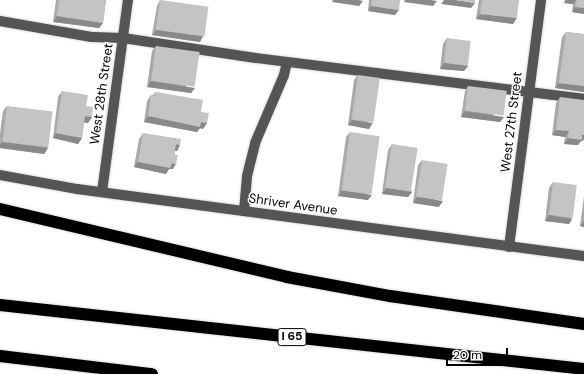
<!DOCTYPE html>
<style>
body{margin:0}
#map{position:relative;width:584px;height:374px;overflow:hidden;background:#fff;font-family:"DM Sans",sans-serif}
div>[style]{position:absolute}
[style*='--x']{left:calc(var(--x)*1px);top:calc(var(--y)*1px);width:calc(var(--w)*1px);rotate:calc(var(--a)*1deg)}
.roads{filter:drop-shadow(0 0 1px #dbdbdb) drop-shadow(0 0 1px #dbdbdb)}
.minor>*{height:10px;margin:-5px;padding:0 5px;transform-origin:5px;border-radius:5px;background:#555}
.highway>*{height:12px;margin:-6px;padding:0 6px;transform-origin:6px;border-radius:6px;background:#000}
.wall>*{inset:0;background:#a9a9a9}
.shaded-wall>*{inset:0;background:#898989}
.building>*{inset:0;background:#c4c4c4;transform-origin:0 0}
span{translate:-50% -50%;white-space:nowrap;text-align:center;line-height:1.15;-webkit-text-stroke:3px #fff;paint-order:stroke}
.shield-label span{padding:1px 3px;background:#fff;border:1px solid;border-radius:3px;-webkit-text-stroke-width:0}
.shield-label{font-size:12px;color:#000;font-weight:700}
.street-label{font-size:13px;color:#000}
.scale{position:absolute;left:446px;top:348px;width:62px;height:18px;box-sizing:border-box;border:2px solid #000;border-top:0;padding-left:5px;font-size:12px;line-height:14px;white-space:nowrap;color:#000;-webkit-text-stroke:3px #fff;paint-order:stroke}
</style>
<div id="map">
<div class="roads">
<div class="minor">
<div style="--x:0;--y:21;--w:93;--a:9.9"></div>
<div style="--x:92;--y:37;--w:31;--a:2"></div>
<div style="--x:123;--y:38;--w:134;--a:8.6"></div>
<div style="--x:256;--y:58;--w:331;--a:7.1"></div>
<div style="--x:0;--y:175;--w:78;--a:10.3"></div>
<div style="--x:77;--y:189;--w:511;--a:7.53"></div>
<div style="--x:102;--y:192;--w:194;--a:-82.3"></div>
<div style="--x:244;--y:211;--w:35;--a:-85"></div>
<div style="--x:247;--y:176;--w:34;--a:-76"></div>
<div style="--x:255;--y:143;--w:74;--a:-66.9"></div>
<div style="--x:284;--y:75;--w:13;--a:-77"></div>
<div style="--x:509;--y:247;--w:249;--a:-82.6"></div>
</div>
<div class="highway">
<div style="--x:0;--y:209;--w:295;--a:13.3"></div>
<div style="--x:287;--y:277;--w:105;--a:10.5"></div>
<div style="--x:390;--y:296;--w:196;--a:8.2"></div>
<div style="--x:0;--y:305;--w:587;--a:6.25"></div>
<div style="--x:0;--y:356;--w:153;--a:6.8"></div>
</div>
</div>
<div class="wall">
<div style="clip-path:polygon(56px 0,106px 0,103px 23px,99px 28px,53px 22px)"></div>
<div style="clip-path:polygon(160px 0,203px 36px,200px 42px,152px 35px,157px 6px)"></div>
<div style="clip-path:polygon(369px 0,400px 0,395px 15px,368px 11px)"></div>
<div style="clip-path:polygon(479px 0,519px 0,513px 24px,476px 19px)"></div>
<div style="clip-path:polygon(565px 0,584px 0,584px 14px,572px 12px,573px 4px,564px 3px)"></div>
<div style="clip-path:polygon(566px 32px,584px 34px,584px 92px,555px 88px,562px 37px)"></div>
<div style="clip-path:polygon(447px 38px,468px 66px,464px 71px,440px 69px,443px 44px)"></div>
<div style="clip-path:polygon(156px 46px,191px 93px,147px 87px,152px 51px)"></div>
<div style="clip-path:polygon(358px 75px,369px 129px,348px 125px,354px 80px)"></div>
<div style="clip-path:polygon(468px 86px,500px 122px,461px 117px,465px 91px)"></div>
<div style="clip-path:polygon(62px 91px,86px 106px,92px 117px,88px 123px,84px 122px,82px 138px,78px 144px,53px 138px,58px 97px)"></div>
<div style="clip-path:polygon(156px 92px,201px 112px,207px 123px,203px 129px,200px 128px,197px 132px,144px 122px,147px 101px,151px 95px,153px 95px)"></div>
<div style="clip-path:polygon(560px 97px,583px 141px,581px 141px,578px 145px,564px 144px,565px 137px,552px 135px,556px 103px)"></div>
<div style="clip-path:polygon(7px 106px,48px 148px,44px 154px,0 148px,0 133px,3px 111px)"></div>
<div style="clip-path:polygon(350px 132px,368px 200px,338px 196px,346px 137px)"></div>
<div style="clip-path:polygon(143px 133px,180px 145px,177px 151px,175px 150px,173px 169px,169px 169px,166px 174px,134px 167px,139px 139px)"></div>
<div style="clip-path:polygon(392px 144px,412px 192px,408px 197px,382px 194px,388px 150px)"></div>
<div style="clip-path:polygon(422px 160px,439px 207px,413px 203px,418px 165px)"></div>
<div style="clip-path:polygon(553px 182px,572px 219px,569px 224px,545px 221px,549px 188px)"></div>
<div style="clip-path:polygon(584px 196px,584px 227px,580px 226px)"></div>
</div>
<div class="shaded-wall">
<div style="clip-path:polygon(333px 0,359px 0,363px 1px,359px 6px,332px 2px)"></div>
<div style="clip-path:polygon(405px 0,431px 0,437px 1px,433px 6px,404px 2px)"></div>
<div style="clip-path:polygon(444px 0,456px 0,475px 3px,471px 8px,441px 4px)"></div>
<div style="clip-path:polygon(566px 0,576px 0,573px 4px,564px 3px)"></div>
<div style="clip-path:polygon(371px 6px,399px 10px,395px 15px,368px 11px)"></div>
<div style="clip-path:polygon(575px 7px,584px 8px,584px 14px,572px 12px)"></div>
<div style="clip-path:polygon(480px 14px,517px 18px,513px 24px,476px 19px)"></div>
<div style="clip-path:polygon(57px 16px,103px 23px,99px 28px,53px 22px)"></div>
<div style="clip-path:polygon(156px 30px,203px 36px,200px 42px,152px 35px)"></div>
<div style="clip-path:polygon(444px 63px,468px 66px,464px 71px,440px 69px)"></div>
<div style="clip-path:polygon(151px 81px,195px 88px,191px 93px,147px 87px)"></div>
<div style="clip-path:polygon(559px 83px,584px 86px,584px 92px,555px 88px)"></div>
<div style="clip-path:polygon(465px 111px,504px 117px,500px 122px,461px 117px)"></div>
<div style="clip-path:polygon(85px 116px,92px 117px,88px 123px,81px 122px)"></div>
<div style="clip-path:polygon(148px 116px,201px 122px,207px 123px,203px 129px,200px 128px,197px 132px,144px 122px)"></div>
<div style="clip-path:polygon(352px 120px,373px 123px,369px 129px,348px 125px)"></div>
<div style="clip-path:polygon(556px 130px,569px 131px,565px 137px,552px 135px)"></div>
<div style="clip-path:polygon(56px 133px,82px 138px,78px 144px,53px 138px)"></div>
<div style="clip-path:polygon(582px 135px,584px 135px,584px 139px,583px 141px,581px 141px,578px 145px,564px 144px,568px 138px)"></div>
<div style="clip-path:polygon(2px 142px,48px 148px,44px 154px,0 148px,0 145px)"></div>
<div style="clip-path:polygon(176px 144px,180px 145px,177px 151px,172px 150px)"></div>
<div style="clip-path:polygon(138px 162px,172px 163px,176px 164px,173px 169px,169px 169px,166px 174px,134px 167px)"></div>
<div style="clip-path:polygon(386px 188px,412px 192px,408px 197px,382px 194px)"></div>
<div style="clip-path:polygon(342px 190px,372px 195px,368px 200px,338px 196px)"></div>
<div style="clip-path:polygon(417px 197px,443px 201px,439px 207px,413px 203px)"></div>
<div style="clip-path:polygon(549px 215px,572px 219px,569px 224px,545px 221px)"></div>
<div style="clip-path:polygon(584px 221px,584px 227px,580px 226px)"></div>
</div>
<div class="building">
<div style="clip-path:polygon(59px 0,106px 0,103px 23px,57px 16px)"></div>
<div style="left:160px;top:0;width:49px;height:30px;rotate:8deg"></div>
<div style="clip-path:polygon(372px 0,400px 0,399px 10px,371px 6px)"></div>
<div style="clip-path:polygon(456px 0,475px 0,475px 3px)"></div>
<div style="clip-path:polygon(482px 0,519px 0,517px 18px,480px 14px)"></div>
<div style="clip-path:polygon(577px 0,584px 0,584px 8px,575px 7px)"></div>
<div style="clip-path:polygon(566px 32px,584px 34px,584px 86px,559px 83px)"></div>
<div style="left:447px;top:38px;width:24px;height:25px;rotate:7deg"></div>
<div style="left:156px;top:46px;width:44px;height:35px;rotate:8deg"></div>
<div style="left:358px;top:75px;width:22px;height:45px;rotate:8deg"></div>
<div style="left:468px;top:86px;width:39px;height:25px;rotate:7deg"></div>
<div style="clip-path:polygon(62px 91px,88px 95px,86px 106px,93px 107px,92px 117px,85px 116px,82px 138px,56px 133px)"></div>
<div style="clip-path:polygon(156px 92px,203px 100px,201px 112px,209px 113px,207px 123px,201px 122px,200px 127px,148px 116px,151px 95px,155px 96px)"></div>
<div style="clip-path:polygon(560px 97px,584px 100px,584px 135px,582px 135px,582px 140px,568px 138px,569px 131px,556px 130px)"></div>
<div style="left:7px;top:106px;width:46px;height:36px;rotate:7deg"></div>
<div style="left:350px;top:132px;width:30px;height:59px;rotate:8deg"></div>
<div style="clip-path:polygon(143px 133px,181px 139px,180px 145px,176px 144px,174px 155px,178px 155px,176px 164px,172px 163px,170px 168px,138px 162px)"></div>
<div style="left:392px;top:144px;width:26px;height:44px;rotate:9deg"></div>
<div style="left:422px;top:160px;width:26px;height:37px;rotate:9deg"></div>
<div style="left:553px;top:182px;width:24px;height:33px;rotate:7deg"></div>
</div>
<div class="shield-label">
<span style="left:292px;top:337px">I 65</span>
</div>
<div class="street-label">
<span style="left:102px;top:94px;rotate:-82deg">West 28th Street</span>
<span style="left:512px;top:122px;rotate:-83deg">West 27th Street</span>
<span style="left:293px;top:205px;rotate:8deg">Shriver Avenue</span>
</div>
<div class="scale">20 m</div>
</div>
